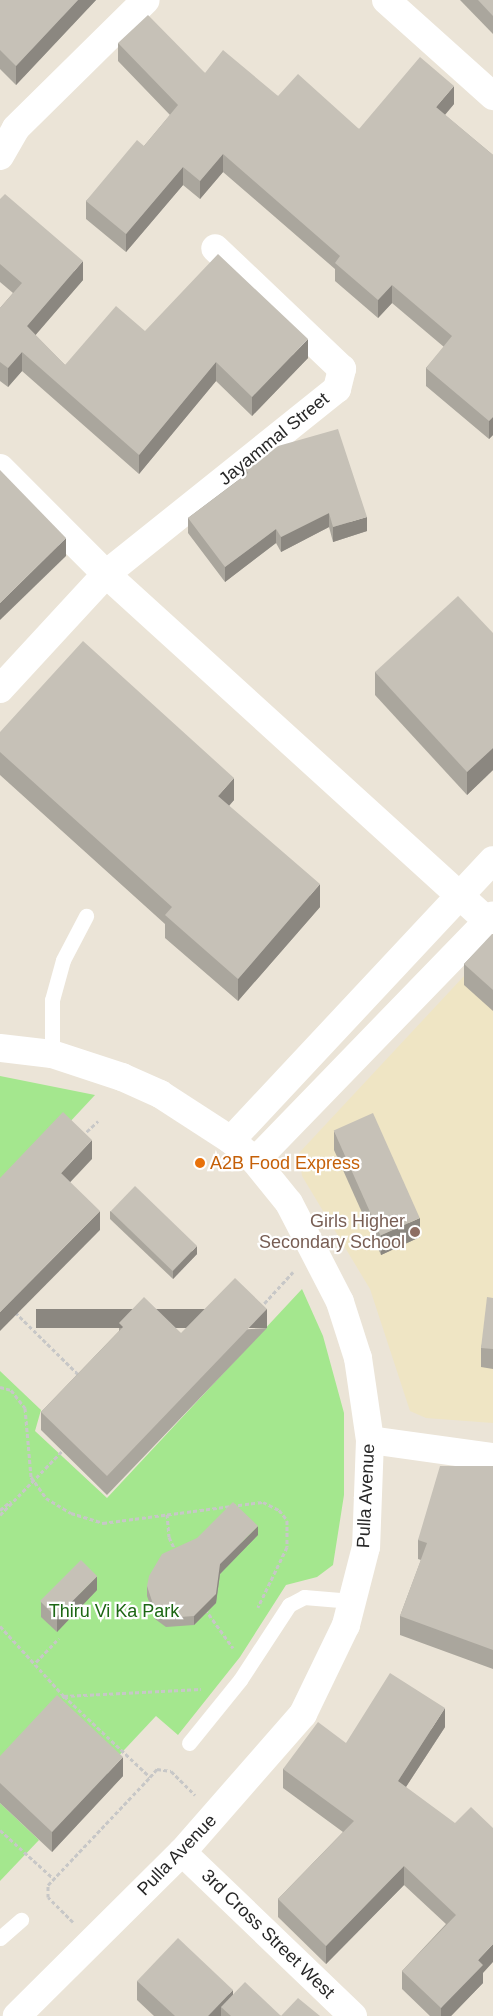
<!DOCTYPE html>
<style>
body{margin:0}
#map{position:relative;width:493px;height:2016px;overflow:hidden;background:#ebe4d7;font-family:Arial,sans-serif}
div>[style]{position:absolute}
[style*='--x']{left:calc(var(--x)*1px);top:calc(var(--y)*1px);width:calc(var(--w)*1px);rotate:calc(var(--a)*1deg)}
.education>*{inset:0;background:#efe5c4}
.green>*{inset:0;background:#a4e78e}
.path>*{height:3px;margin-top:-1.5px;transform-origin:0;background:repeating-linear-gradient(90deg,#c7c7c7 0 4px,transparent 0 6.5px)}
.service>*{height:15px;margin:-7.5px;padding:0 7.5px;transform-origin:7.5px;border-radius:7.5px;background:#fff}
.minor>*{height:28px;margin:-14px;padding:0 14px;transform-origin:14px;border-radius:14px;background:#fff}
.tertiary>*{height:28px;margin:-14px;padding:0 14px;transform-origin:14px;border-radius:14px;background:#fff}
.wall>*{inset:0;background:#aaa69d}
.shaded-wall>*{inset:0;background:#8b8780;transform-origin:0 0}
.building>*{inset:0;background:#c6c1b7;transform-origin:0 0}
.dots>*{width:14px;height:14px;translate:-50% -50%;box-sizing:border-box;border:2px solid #fff;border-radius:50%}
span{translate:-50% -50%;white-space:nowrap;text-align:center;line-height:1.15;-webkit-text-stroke:4.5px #fff;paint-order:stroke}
.street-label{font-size:18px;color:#272727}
.food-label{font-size:18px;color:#c56008}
.left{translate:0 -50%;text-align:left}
.education-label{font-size:18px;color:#785e54}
.right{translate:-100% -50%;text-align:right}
.park-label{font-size:18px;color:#1d6714}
</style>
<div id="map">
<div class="education">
<div style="clip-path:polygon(493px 960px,493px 1423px,426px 1418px,410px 1411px,370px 1289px,302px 1176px,299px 1153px,478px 961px)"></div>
</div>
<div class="green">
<div style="clip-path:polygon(0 1076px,95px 1095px,0 1197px)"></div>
<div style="clip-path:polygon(302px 1289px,323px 1336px,344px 1413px,344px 1495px,333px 1565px,317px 1577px,286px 1585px,240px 1657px,178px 1735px,156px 1716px,111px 1764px,0 1775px,0 1371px,41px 1410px,35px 1431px,107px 1498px)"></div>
<div style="clip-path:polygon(0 1803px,39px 1840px,0 1881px)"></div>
</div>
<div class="path">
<div style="--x:82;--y:1136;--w:22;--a:-43"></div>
<div style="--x:260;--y:1308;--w:49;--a:-47.5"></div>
<div style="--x:15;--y:1312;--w:91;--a:44.6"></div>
<div style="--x:0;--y:1387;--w:11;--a:15"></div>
<div style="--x:11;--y:1390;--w:23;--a:52"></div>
<div style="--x:25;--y:1408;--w:69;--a:85"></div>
<div style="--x:31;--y:1477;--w:26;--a:54"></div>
<div style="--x:46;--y:1498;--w:29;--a:31"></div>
<div style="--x:71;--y:1513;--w:34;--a:17"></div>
<div style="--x:103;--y:1523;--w:161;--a:-7.5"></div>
<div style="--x:263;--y:1502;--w:18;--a:27"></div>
<div style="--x:279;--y:1510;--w:13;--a:51"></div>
<div style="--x:287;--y:1520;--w:27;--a:90"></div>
<div style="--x:287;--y:1547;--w:67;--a:115.8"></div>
<div style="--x:0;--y:1510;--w:14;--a:-39"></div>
<div style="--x:167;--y:1514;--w:23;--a:85"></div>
<div style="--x:169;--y:1537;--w:17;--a:65"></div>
<div style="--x:0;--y:1515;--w:93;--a:-45.9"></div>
<div style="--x:205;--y:1609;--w:48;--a:54.3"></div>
<div style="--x:0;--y:1626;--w:95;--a:47.6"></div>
<div style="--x:64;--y:1696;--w:118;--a:43.3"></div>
<div style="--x:36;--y:1662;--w:33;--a:-46"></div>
<div style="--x:58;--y:1702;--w:8;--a:-45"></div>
<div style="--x:64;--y:1696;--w:137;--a:-2.9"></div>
<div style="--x:0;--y:1830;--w:73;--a:42.2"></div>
<div style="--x:73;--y:1922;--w:35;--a:-135"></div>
<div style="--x:48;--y:1897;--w:12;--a:-90"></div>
<div style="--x:48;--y:1885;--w:149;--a:-46.6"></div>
<div style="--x:150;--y:1777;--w:11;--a:-49"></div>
<div style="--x:157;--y:1769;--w:14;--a:8"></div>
<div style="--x:171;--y:1771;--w:34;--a:45"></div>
</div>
<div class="service">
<div style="--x:52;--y:1054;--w:54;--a:-90"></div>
<div style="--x:52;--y:1000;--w:41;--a:-74.6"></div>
<div style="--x:63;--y:960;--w:50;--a:-62.4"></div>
<div style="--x:189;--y:1743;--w:81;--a:-51"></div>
<div style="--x:240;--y:1680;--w:90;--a:-56.8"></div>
<div style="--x:289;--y:1605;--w:17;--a:-28"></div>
<div style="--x:304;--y:1597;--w:48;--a:4.8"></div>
<div style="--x:0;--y:1938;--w:28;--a:-41"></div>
</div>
<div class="minor">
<div style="--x:386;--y:0;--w:144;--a:41.9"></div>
<div style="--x:0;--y:156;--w:32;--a:-60"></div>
<div style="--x:16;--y:128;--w:182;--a:-44.6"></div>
<div style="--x:0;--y:468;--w:150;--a:45"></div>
<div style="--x:106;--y:574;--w:523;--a:42.29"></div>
<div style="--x:0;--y:689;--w:156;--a:-47.3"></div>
<div style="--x:106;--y:574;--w:296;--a:-38.7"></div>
<div style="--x:337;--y:389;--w:21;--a:-76"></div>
<div style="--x:342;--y:369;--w:175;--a:-136.4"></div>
<div style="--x:370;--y:1440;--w:124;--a:7.9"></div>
<div style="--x:182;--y:1852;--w:237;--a:43.8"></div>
</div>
<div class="tertiary">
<div style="--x:0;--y:1048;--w:52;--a:6.6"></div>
<div style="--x:52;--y:1054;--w:74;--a:18.2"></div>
<div style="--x:122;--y:1077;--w:42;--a:24.1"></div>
<div style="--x:160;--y:1094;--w:85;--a:32.9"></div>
<div style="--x:231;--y:1140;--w:32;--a:41"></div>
<div style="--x:255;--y:1161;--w:54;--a:51"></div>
<div style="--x:289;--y:1203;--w:111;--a:62.7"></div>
<div style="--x:340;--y:1302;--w:59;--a:72.2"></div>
<div style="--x:358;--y:1358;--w:83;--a:81.7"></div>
<div style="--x:370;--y:1440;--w:107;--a:92.1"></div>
<div style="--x:366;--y:1547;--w:81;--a:104.4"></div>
<div style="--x:346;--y:1625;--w:99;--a:115.8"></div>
<div style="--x:303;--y:1714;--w:184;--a:131.2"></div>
<div style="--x:182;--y:1852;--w:233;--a:135.2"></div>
<div style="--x:231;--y:1140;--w:383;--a:-46.9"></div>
<div style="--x:255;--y:1161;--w:342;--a:-45.9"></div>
</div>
<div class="wall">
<div style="clip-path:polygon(0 0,96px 0,16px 85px,0 69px)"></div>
<div style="clip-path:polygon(460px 0,493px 0,493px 34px)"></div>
<div style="clip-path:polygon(118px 43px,205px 73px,278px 96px,359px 129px,454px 104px,445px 115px,493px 155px,493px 435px,489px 439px,426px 386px,426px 368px,444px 347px,392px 303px,378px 318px,335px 281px,335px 269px,223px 172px,200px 199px,183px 185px,126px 252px,86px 219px,86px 201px,144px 146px,170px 115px,118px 61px)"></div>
<div style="clip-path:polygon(0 199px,83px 280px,35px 335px,65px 365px,145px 331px,308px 358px,252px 416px,216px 381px,139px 474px,22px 371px,8px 387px,0 381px,0 308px,13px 293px,0 282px)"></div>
<div style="clip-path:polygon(245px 468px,367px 531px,333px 542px,329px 527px,281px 552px,276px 543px,225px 582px,188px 533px,188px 518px,245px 475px)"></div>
<div style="clip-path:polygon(493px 633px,493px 770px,467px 795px,375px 695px,375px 672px)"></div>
<div style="clip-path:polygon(0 732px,234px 800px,229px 806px,320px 907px,238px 1001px,165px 938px,165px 924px,0 775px)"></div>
<div style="clip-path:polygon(493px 934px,493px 1011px,464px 985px,464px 964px)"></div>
<div style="clip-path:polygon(334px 1131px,420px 1237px,381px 1255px,334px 1150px)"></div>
<div style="clip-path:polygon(110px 1211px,197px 1254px,173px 1279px,110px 1219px)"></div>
<div style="clip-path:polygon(493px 1298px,493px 1369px,481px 1367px,481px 1348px)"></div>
<div style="clip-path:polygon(119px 1323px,181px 1333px,267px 1328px,107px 1495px,41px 1430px,41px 1412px,119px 1331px)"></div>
<div style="clip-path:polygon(493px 1466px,493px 1669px,400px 1635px,400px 1616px,421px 1560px,418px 1559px,418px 1540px)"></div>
<div style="clip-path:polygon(258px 1535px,220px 1574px,216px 1603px,194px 1625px,166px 1627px,155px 1619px,147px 1596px,147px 1586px)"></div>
<div style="clip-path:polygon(97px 1590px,57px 1632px,41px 1617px,41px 1602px)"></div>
<div style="clip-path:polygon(445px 1727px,406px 1787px,483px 1973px,483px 1983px,451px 2016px,430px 2016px,402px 1989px,402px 1971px,446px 1924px,404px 1885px,326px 1964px,278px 1917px,278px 1899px,343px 1832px,283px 1788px,283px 1769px,346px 1743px)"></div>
<div style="clip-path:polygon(0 1756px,123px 1776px,52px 1852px,0 1803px)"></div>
<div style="clip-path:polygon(137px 1981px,233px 1995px,281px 2016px,154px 2016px,137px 2000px)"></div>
</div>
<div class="shaded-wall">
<div style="clip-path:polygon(78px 0,96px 0,16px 85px,16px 66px)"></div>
<div style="clip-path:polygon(454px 86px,454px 104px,436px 125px,436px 107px)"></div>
<div style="clip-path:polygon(223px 154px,223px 172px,200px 199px,200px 181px)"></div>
<div style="clip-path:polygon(183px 167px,183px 185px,126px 252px,126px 234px)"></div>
<div style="clip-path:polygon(83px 261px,83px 280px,27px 345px,27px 326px)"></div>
<div style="clip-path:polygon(392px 285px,392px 303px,378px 318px,378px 300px)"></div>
<div style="clip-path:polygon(308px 339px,308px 358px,252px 416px,252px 397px)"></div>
<div style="clip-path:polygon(22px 352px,22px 371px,8px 387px,8px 368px)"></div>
<div style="clip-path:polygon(216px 362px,216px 381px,139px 474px,139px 455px)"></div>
<div style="clip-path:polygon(493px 417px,493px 435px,489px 439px,489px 421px)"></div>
<div style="clip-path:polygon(329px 513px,329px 527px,281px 552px,281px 537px)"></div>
<div style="clip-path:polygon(367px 517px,367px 531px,333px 542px,333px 527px)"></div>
<div style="clip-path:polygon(276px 529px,276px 543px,225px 582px,225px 567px)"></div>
<div style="clip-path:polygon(66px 538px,66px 556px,0 620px,0 603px)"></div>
<div style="clip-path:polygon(493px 748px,493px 770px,467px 795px,467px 772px)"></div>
<div style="clip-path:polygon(234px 778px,234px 800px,218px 818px,218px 796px)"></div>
<div style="clip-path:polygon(320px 884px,320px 907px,238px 1001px,238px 979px)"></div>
<div style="clip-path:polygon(92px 1140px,92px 1159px,61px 1192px,61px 1173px)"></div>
<div style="clip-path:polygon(100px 1211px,100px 1230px,0 1331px,0 1312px)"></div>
<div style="clip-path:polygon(420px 1218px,420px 1237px,381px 1255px,381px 1235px)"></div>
<div style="clip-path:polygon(197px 1246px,197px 1254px,173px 1279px,173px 1271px)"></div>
<div style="left:267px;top:1309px;width:19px;height:231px;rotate:90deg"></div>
<div style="clip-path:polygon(258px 1526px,258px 1535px,220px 1574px,216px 1603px,194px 1625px,194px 1616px,220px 1564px)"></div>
<div style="clip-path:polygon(97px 1576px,97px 1590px,57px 1632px,57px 1617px)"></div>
<div style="clip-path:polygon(445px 1708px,445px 1727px,398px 1799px,398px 1781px)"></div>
<div style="clip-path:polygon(123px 1757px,123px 1776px,52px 1852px,52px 1832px)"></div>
<div style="clip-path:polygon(404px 1866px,404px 1885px,326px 1964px,326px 1946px)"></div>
<div style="clip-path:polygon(493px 1944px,493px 1962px,483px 1973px,483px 1983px,451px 2016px,441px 2016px,441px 2008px,478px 1960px)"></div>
<div style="clip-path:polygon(233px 1990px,233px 2009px,221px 2007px,221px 2016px,208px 2016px)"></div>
</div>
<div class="building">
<div style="clip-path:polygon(0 0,78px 0,16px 66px,0 50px)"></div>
<div style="clip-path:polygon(478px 0,493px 0,493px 16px)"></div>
<div style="clip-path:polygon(148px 15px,205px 73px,223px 50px,278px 96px,298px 74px,359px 129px,420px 57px,454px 86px,436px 107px,493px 155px,493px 417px,489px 421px,426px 368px,452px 336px,392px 285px,378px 300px,335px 263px,340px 256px,223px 154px,200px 181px,183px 167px,126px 234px,86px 201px,137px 140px,144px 146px,178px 105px,118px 43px)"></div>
<div style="clip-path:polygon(5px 194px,83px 261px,27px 326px,65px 365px,116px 306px,145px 331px,218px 254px,308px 339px,252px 397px,216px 362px,139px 455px,22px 352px,8px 368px,0 362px,0 308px,22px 283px,0 264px,0 199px)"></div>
<div style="clip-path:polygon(338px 429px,367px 517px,333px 527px,329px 513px,281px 537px,276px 529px,225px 567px,188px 518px,248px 473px,245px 468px,271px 448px)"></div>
<div style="clip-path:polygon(0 470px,66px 538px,0 603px)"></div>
<div style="clip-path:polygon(458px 596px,493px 633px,493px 748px,467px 772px,375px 672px)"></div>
<div style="clip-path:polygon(83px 641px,234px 778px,218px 796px,320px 884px,238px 979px,165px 915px,172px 907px,0 752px,0 732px)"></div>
<div style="clip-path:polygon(492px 934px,493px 934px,493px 990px,464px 964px)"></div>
<div style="clip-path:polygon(63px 1112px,92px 1140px,61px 1173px,100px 1211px,0 1312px,0 1178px)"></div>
<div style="left:373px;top:1113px;width:115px;height:43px;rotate:66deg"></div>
<div style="left:135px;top:1186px;width:86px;height:35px;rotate:44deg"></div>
<div style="clip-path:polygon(235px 1278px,267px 1309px,107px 1476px,41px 1412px,123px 1327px,119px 1323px,144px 1297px,181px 1333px)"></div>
<div style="clip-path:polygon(487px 1297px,493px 1298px,493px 1349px,481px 1348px)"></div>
<div style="clip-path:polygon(440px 1466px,493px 1466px,493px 1650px,400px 1616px,427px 1543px,418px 1540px)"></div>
<div style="clip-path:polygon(233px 1502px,258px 1526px,220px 1564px,216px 1594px,194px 1616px,166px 1618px,155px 1610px,147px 1586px,149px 1576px,162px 1554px,197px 1538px)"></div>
<div style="left:81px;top:1560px;width:23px;height:58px;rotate:45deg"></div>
<div style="clip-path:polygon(390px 1673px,445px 1708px,398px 1781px,455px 1823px,471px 1807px,493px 1828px,493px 1944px,478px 1960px,483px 1965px,441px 2008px,402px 1971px,456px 1915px,404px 1866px,326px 1946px,278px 1899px,354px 1821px,283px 1769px,318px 1722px,346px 1743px)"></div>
<div style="clip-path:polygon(57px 1695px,123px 1757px,52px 1832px,0 1783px,0 1756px)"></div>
<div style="clip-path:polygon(178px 1938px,233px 1990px,208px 2016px,175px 2016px,137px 1981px)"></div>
<div style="clip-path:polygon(245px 1982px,281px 2016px,231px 2016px,221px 2007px)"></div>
<div style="clip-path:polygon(298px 1998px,320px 2016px,281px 2016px)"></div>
</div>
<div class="dots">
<div style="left:200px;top:1163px;background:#e8710a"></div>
<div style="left:415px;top:1232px;background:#8d6e63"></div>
</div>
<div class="street-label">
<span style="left:274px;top:439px;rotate:-39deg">Jayammal Street</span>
<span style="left:366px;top:1496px;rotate:-87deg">Pulla Avenue</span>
<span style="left:177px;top:1855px;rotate:-46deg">Pulla Avenue</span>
<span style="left:268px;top:1934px;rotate:44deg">3rd Cross Street West</span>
</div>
<div class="food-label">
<span class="left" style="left:210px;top:1163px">A2B Food Express</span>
</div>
<div class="education-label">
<span class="right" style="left:405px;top:1232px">Girls Higher<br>Secondary School</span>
</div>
<div class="park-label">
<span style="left:114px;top:1611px">Thiru Vi Ka Park</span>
</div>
</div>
